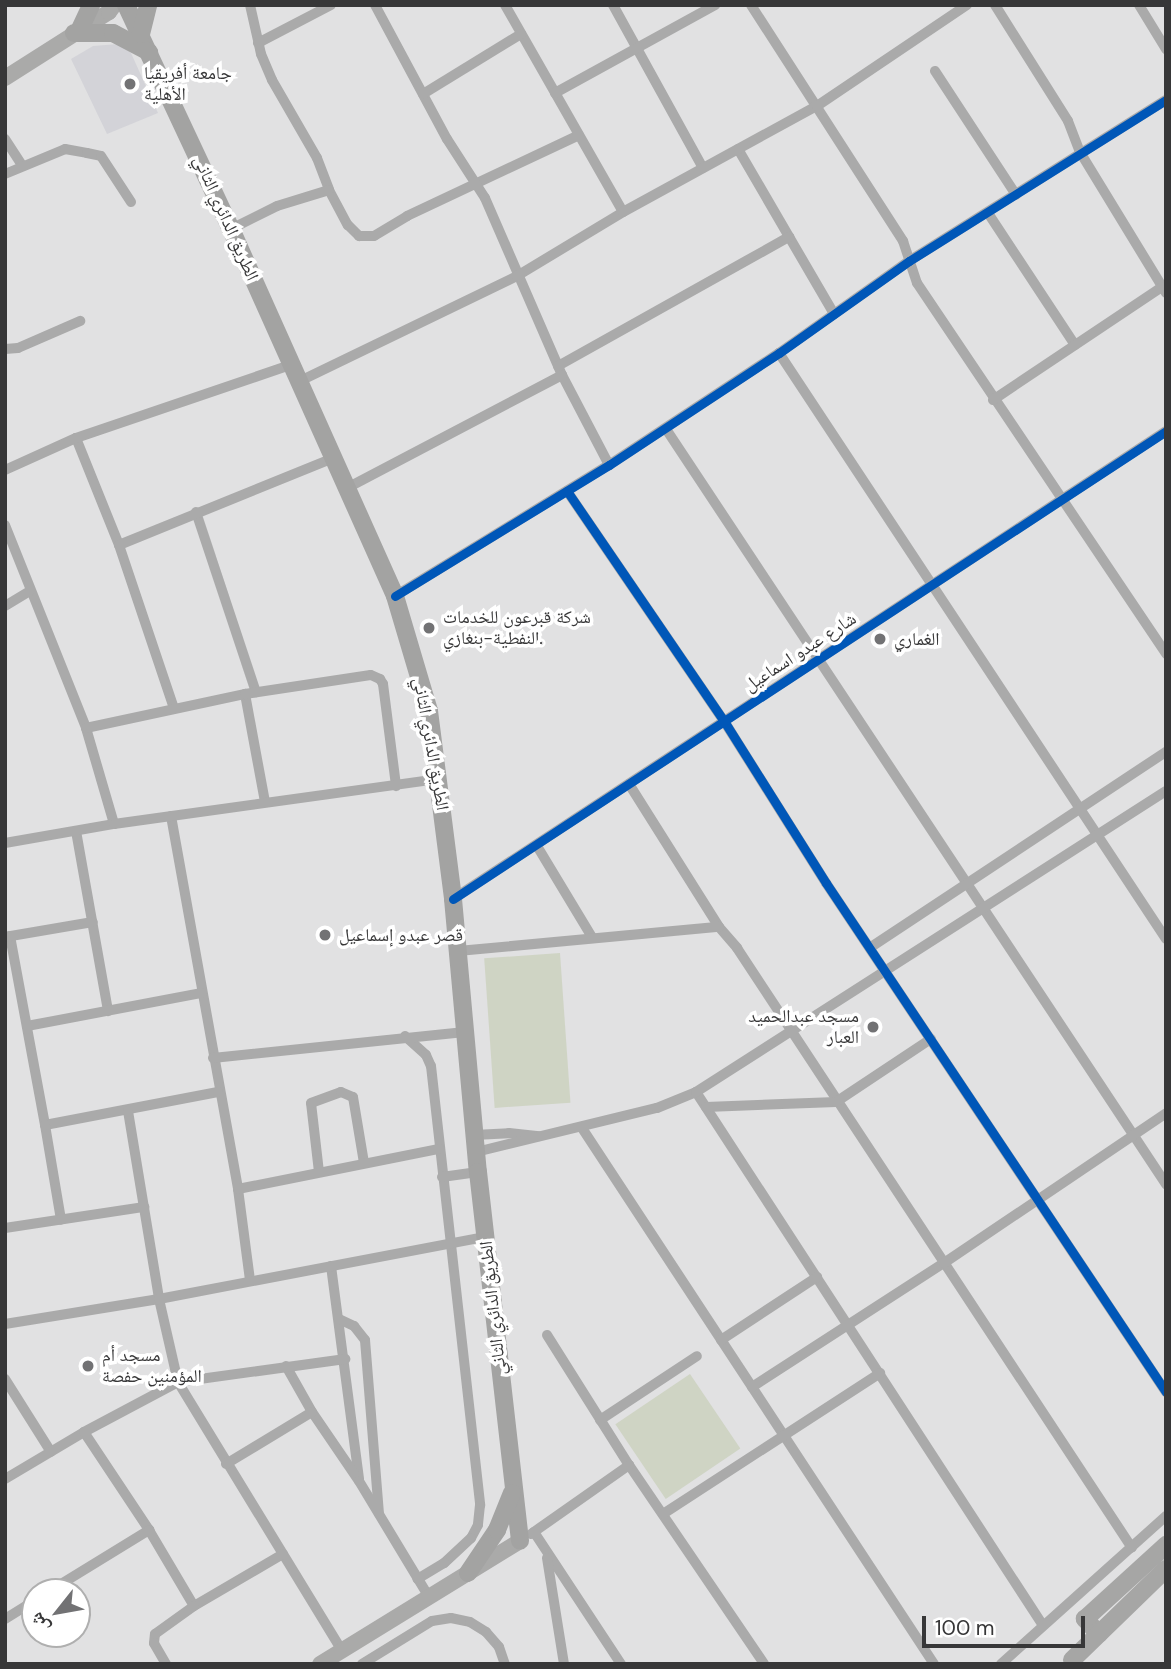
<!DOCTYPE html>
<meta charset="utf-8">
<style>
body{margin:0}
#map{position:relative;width:1171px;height:1669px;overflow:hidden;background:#e1e1e2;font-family:"DM Sans","Noto Naskh Arabic",sans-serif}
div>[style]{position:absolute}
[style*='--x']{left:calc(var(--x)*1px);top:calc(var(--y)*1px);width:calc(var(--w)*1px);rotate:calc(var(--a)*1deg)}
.built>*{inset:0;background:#d3d3d8}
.green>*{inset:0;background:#cfd4c4;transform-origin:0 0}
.minor>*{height:10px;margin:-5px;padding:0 5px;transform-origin:5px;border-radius:5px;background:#aaa}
.secondary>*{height:16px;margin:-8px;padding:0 8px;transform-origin:8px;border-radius:8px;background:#aaaaa9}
.primary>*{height:18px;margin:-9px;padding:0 9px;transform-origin:9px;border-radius:9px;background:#a3a3a2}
.trunk>*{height:18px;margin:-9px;padding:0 9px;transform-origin:9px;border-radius:9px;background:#a6a6a5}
.cycleway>*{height:9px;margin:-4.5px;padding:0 4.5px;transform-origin:4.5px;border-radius:4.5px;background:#0057b8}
.dots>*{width:19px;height:19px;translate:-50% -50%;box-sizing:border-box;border:4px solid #fff;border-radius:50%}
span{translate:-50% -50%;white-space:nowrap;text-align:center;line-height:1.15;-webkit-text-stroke:7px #fff;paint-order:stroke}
.poi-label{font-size:18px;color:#373738}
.left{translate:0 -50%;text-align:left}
.right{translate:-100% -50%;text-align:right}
.street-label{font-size:18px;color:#373738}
.frame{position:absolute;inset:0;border:7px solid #373738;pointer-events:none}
.north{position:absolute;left:21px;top:1578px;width:70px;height:70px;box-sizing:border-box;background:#fff;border:2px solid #afafaf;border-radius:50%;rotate:239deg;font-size:19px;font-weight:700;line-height:28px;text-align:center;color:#373738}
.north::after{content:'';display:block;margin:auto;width:24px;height:32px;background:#727274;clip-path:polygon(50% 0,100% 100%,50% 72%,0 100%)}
.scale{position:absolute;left:922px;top:1616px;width:163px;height:32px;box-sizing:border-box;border:4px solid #373738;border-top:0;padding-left:9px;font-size:21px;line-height:24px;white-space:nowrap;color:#373738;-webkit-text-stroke:5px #fff;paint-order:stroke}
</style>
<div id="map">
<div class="built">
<div style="clip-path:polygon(119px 44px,131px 53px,158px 113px,107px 134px,71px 59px,93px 46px)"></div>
</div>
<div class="green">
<div style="left:560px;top:953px;width:150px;height:76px;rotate:86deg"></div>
<div style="left:690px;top:1374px;width:90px;height:90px;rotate:56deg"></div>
</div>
<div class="minor">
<div style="--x:250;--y:5;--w:50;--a:77.3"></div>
<div style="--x:261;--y:54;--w:28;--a:67"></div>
<div style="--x:272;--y:80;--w:90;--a:60"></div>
<div style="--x:317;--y:158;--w:34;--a:69"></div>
<div style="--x:329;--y:190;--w:40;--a:62"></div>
<div style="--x:348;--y:225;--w:16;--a:45"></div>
<div style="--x:359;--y:236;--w:15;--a:0"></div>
<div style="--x:374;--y:236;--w:39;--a:-31"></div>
<div style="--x:407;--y:216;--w:190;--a:-25.2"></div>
<div style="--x:375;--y:5;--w:152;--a:61.8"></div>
<div style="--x:447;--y:139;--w:70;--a:57.2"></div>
<div style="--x:485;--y:198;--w:193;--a:66.5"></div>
<div style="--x:562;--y:375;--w:102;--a:62.4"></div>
<div style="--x:505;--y:5;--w:238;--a:60.3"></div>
<div style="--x:613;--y:5;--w:186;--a:61.1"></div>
<div style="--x:751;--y:5;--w:281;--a:57.2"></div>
<div style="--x:903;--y:241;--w:44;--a:71.6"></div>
<div style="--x:917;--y:283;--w:447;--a:56.1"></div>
<div style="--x:995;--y:5;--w:137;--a:57.8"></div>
<div style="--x:1068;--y:121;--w:33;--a:69"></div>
<div style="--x:1080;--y:152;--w:165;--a:58.6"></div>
<div style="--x:1139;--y:5;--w:52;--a:58.5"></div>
<div style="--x:258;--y:43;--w:82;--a:-27.5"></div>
<div style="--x:935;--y:71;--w:148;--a:56.8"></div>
<div style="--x:555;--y:93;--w:183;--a:-28.8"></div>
<div style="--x:423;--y:94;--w:115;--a:-31.5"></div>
<div style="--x:5;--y:139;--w:31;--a:57"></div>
<div style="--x:738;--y:149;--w:191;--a:59.8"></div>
<div style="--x:5;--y:174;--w:65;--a:-22.6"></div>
<div style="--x:65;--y:149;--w:22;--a:10"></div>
<div style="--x:87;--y:153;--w:14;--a:12"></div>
<div style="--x:101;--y:156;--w:55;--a:56.9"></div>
<div style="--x:988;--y:213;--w:158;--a:56.6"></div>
<div style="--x:231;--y:229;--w:51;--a:-26.6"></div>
<div style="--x:277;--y:206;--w:54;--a:-17.1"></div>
<div style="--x:5;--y:349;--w:13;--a:-4"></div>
<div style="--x:18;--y:348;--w:68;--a:-23.5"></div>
<div style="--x:779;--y:353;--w:702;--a:56.56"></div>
<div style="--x:558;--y:366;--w:265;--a:-29.2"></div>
<div style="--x:300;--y:381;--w:241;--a:-25.8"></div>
<div style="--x:517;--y:276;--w:124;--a:-31.1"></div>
<div style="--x:623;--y:212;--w:221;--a:-28.7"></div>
<div style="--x:817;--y:106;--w:181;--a:-34"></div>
<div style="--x:993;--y:400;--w:203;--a:-33.8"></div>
<div style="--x:666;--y:429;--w:906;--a:56.49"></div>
<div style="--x:76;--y:438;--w:115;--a:68.1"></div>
<div style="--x:119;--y:545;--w:172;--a:71.4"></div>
<div style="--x:5;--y:470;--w:78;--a:-24.3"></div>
<div style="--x:76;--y:438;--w:227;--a:-18.8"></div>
<div style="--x:347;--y:488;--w:243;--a:-27.7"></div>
<div style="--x:567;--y:491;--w:278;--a:55.7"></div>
<div style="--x:724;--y:721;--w:191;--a:57.8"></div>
<div style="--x:826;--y:883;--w:612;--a:56.26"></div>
<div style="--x:196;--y:512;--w:190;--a:71.6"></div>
<div style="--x:5;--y:525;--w:219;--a:68.2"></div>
<div style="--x:86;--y:728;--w:100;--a:73.7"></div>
<div style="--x:119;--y:545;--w:231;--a:-22.1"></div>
<div style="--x:395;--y:596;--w:251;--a:-31.5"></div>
<div style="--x:609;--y:465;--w:204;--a:-33.4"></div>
<div style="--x:779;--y:353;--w:159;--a:-35.3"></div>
<div style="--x:909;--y:261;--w:303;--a:-32.1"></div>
<div style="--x:5;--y:606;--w:29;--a:-31"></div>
<div style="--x:245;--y:694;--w:110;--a:79.5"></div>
<div style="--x:86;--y:728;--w:163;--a:-12.1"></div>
<div style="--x:245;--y:694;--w:127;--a:-8.6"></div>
<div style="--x:371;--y:675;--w:10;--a:24"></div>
<div style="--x:380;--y:679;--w:6;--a:59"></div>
<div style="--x:383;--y:684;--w:103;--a:82.7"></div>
<div style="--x:629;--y:784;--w:169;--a:57.8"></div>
<div style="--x:719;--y:927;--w:28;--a:49"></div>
<div style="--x:737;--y:948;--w:718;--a:56.64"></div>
<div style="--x:171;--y:816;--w:379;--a:79.8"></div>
<div style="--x:238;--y:1189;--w:92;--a:82.5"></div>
<div style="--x:76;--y:831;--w:183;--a:79.9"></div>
<div style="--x:5;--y:843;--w:111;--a:-9.9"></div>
<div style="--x:114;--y:824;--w:328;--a:-7.9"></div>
<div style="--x:537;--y:846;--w:106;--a:58.9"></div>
<div style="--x:453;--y:899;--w:853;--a:-33.28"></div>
<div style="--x:10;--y:936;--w:192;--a:79.5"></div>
<div style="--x:45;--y:1125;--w:176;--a:-10.8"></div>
<div style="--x:5;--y:937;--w:89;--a:-9.7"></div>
<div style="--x:871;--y:947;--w:354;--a:-33.5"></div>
<div style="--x:458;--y:951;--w:262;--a:-5.3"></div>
<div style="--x:27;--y:1026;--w:178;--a:-10.7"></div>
<div style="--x:405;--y:1036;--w:28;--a:42"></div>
<div style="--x:426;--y:1055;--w:12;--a:66"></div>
<div style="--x:431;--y:1066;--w:442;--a:83.6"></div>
<div style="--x:480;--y:1505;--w:20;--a:96"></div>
<div style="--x:478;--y:1525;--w:15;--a:118"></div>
<div style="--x:471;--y:1538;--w:37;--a:137"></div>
<div style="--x:444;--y:1563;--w:31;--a:149"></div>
<div style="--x:213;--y:1058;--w:253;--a:-5.9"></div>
<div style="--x:696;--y:1092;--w:635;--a:56.96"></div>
<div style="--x:706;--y:1107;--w:130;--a:-2.2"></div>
<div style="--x:836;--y:1102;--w:114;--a:-33.6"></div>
<div style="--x:128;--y:1111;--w:191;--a:80.6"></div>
<div style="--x:159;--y:1299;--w:85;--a:77.1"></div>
<div style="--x:178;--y:1382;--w:315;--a:58.6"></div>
<div style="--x:45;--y:1125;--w:96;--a:80.4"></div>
<div style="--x:582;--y:1128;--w:641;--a:56.71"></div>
<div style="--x:474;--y:1135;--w:35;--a:-3"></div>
<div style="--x:509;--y:1133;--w:30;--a:6"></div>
<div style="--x:476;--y:1152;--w:186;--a:-13.7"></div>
<div style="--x:657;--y:1108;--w:42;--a:-22.3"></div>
<div style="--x:696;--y:1092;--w:558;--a:-32.64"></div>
<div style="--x:319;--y:1172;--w:69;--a:-96.6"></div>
<div style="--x:311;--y:1103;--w:32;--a:-20"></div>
<div style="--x:341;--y:1092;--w:13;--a:23"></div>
<div style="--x:353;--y:1097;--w:67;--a:80.5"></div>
<div style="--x:442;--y:1177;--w:36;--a:-8"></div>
<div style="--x:238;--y:1189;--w:205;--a:-11.3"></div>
<div style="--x:5;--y:1228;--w:141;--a:-8.6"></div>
<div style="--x:331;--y:1266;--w:215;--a:82.5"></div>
<div style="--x:339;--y:1319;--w:17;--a:25"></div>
<div style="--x:354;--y:1326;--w:18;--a:52"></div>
<div style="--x:365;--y:1340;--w:174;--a:85.4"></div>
<div style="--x:5;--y:1324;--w:156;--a:-9.2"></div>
<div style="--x:159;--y:1299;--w:332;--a:-10.8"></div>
<div style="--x:547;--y:1335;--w:154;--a:57.8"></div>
<div style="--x:629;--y:1465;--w:240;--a:55.8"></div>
<div style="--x:721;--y:1340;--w:115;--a:-33.3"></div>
<div style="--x:286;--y:1366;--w:53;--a:60.5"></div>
<div style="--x:312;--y:1412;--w:83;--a:55.7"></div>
<div style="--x:359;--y:1481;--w:135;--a:58.9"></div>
<div style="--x:5;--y:1379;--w:86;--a:57.8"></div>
<div style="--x:752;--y:1387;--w:229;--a:-32.9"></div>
<div style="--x:944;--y:1263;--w:268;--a:-34"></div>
<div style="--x:600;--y:1420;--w:116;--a:-33.4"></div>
<div style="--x:84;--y:1432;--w:118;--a:56.4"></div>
<div style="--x:226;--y:1464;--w:100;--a:-31.2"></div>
<div style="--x:5;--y:1479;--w:92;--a:-30.7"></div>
<div style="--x:84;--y:1432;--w:106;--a:-28"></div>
<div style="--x:178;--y:1382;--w:169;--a:-7.8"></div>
<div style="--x:663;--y:1514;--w:259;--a:-33"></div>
<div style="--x:534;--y:1532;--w:158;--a:56.6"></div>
<div style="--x:531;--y:1534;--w:120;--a:-35.1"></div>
<div style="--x:547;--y:1558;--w:107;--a:80.9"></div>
<div style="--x:48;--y:1592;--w:119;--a:-31.5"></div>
<div style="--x:149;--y:1530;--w:88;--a:59.4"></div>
<div style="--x:194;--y:1606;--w:103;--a:-30.3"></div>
<div style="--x:5;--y:1619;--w:36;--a:-32"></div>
<div style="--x:166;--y:1664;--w:24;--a:-120"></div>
<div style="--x:154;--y:1643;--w:9;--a:-84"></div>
<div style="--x:155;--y:1634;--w:48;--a:-35.7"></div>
<div style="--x:362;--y:1664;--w:82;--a:-31.6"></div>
<div style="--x:432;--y:1621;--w:19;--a:-9"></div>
<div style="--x:451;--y:1618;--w:19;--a:12"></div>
<div style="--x:470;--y:1622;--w:19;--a:32"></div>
<div style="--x:486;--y:1632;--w:20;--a:49"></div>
<div style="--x:499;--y:1647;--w:18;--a:71"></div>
<div style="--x:1001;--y:1664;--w:222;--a:-41.9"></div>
</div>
<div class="secondary">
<div style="--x:5;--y:78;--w:123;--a:-32.4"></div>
<div style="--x:109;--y:12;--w:9;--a:-54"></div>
<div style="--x:320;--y:1664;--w:235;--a:-31.6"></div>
</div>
<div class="primary">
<div style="--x:126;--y:5;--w:247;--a:64.9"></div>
<div style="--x:231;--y:229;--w:402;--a:65.9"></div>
<div style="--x:395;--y:596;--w:120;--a:73.5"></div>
<div style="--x:429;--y:711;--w:190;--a:82.7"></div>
<div style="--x:453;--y:899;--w:274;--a:84.8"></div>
<div style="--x:478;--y:1172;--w:371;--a:83.5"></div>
<div style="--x:80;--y:29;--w:26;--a:-65"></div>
<div style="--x:74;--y:33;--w:39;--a:0"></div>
<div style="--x:113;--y:33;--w:41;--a:27.8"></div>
<div style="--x:141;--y:34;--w:30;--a:-76"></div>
<div style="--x:468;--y:1573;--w:52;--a:-56"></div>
<div style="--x:497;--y:1530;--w:40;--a:-68"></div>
</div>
<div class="trunk">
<div style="--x:1099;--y:1634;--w:21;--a:-133"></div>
<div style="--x:1085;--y:1619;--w:110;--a:-42.4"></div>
<div style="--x:1072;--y:1660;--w:131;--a:-44.1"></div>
</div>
<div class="cycleway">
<div style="--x:567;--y:491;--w:278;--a:55.7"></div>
<div style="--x:724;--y:721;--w:191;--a:57.8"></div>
<div style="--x:826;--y:883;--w:612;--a:56.26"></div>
<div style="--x:395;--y:596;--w:251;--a:-31.5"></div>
<div style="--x:609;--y:465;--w:204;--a:-33.4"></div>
<div style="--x:779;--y:353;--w:159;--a:-35.3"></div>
<div style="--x:909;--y:261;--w:303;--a:-32.1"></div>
<div style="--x:453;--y:899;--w:853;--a:-33.28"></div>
</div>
<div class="dots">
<div style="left:130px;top:84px;background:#727274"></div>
<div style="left:429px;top:628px;background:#727274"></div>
<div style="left:880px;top:639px;background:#727274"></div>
<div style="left:325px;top:935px;background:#727274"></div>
<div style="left:873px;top:1027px;background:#727274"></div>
<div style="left:88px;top:1366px;background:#727274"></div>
</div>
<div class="poi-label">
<span class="left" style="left:144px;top:84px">جامعة أفريقيا<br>الأهلية</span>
<span class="left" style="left:443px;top:628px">شركة قبرعون للخدمات<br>النفطية-بنغازي.</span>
<span class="left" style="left:894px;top:639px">الغماري</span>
<span class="left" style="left:339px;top:935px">قصر عبدو إسماعيل</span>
<span class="right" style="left:859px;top:1027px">مسجد عبدالحميد<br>العبار</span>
<span class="left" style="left:102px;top:1366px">مسجد أم<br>المؤمنين حفصة</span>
</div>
<div class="street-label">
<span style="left:226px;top:218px;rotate:66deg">الطريق الدائري الثاني</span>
<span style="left:800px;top:652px;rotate:-33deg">شارع عبدو اسماعيل</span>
<span style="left:431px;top:744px;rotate:80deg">الطريق الدائري الثاني</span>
<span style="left:493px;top:1308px;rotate:-96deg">الطريق الدائري الثاني</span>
</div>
<div class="frame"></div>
<div class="north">ش</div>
<div class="scale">100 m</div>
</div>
